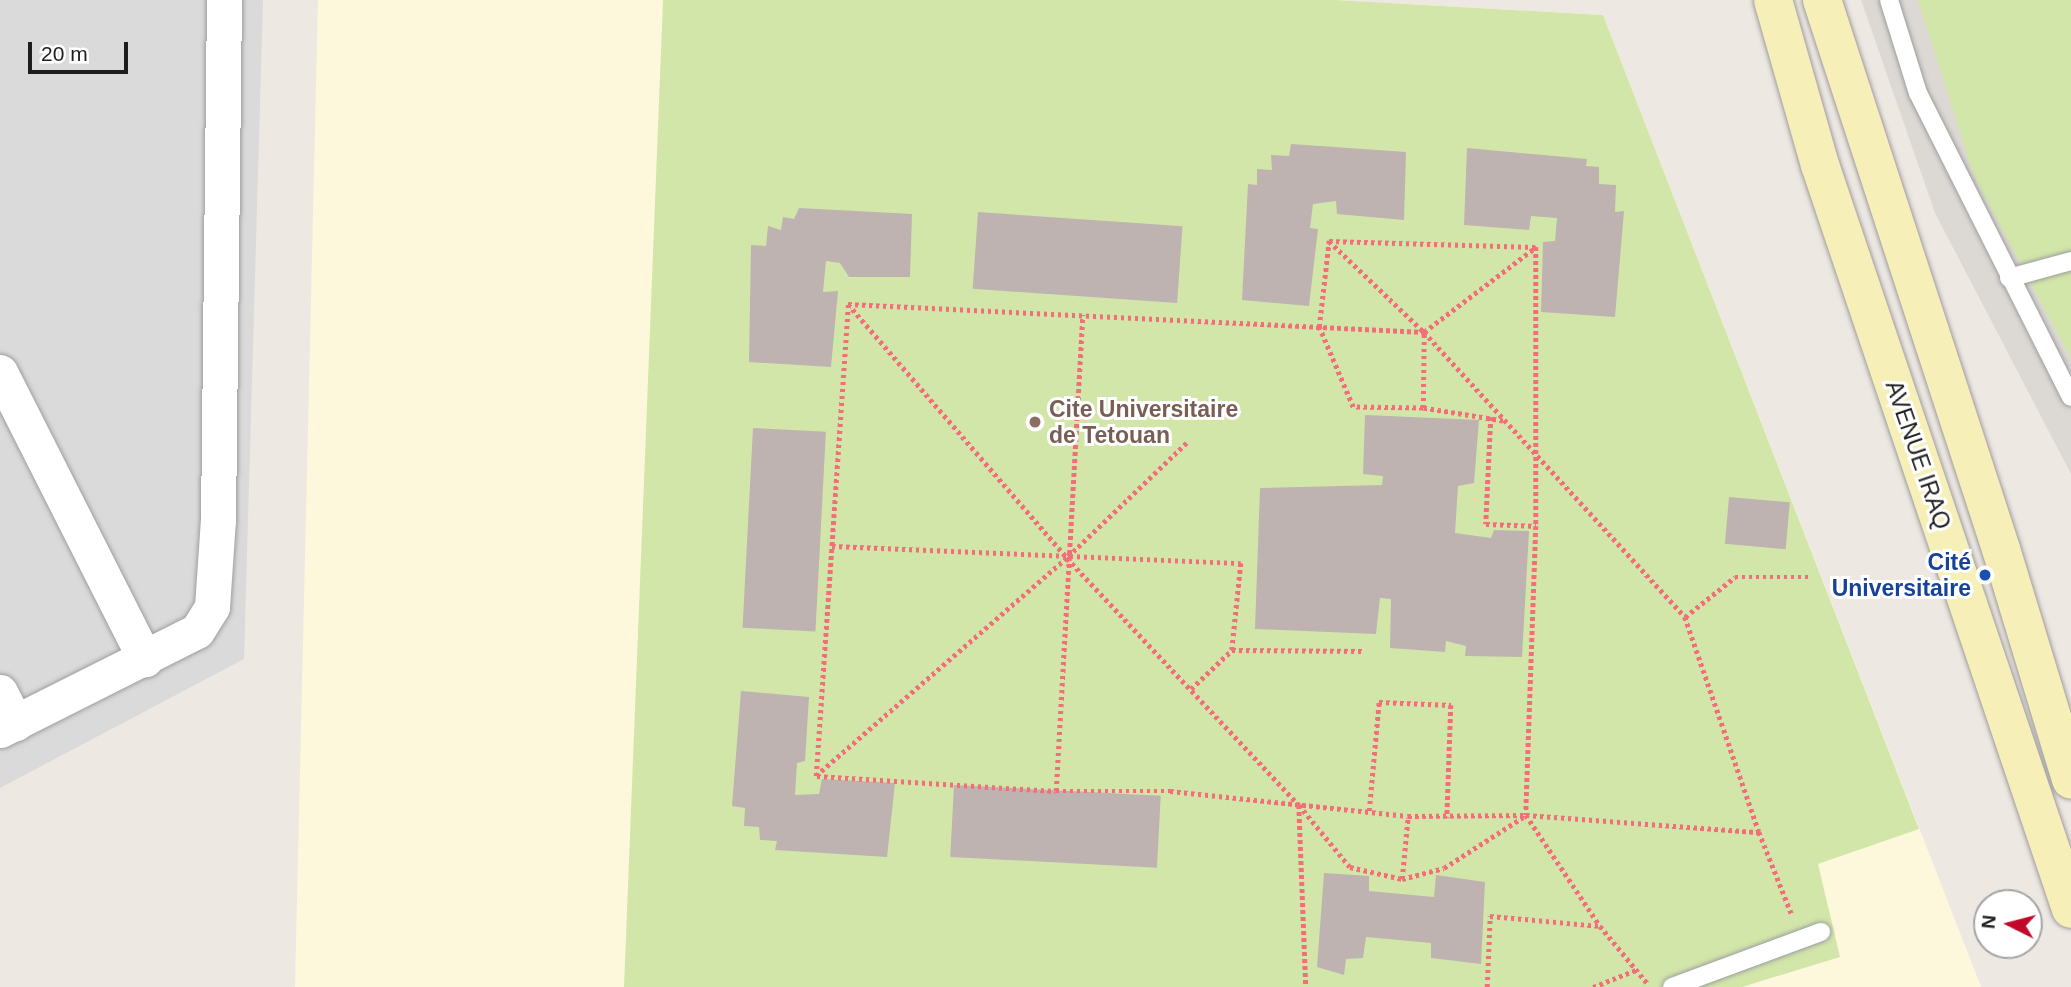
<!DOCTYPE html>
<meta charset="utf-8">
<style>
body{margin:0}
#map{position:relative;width:2071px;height:987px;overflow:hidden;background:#eee8e3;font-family:Arial,sans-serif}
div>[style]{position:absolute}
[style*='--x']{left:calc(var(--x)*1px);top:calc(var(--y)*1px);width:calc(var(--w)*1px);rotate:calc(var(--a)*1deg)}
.residential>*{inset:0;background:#dbdada}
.education>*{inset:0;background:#fdf8dc}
.airport>*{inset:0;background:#dcd9d4}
.grass>*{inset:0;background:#d2e6aa}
.building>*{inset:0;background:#beb3b0;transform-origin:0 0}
.path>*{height:4.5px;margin-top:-2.25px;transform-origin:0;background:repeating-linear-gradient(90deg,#f36e78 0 3.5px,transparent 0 7px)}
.roads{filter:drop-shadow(0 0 2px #9e9e9e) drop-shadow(0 0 2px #9e9e9e)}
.lane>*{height:18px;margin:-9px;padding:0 9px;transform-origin:9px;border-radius:9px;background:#fff}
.street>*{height:35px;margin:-17.5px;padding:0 17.5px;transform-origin:17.5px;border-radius:17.5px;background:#fff}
.secondary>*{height:38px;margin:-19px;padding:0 19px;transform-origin:19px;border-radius:19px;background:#f6efb8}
.dots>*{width:19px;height:19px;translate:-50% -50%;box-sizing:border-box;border:4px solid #fff;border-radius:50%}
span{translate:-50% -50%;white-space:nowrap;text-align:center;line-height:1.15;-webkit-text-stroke:6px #fff;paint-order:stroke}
.education-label{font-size:23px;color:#785e54;font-weight:700}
.left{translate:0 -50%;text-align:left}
.street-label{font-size:23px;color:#1d1d1d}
.transit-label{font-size:23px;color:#164399;font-weight:700}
.right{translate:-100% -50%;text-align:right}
.north{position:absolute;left:1973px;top:889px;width:70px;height:70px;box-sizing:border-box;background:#fff;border:2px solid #a5a5a5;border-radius:50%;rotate:276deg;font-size:19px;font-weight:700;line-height:28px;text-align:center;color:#1d1d1d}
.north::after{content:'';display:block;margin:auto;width:24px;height:32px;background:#c00929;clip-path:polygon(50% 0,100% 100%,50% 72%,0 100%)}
.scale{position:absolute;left:28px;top:42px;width:100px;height:32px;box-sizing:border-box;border:4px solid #1d1d1d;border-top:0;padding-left:9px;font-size:21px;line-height:24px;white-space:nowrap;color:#1d1d1d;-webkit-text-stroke:5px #fff;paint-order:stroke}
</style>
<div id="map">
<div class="residential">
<div style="clip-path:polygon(0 0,263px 0,244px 659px,0 788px)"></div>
</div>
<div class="education">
<div style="clip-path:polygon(318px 0,1335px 0,1603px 15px,1981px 987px,295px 987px)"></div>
</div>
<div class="airport">
<div style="clip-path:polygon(1861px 0,2071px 0,2071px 474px,1935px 213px)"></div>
</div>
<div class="grass">
<div style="clip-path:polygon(663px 0,1335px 0,1603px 15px,1919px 829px,1818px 864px,1840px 957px,1742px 987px,624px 987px)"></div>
<div style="clip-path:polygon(1918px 0,2071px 0,2071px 359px,1974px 176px)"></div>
</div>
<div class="building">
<div style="clip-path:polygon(1291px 144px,1406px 152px,1404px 220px,1337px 214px,1336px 201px,1313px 204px,1310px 228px,1318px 229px,1309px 306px,1242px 300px,1248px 184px,1257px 185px,1257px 169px,1272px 170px,1271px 155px,1289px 156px)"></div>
<div style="clip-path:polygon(1467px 148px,1587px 159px,1586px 166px,1599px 167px,1599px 184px,1616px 185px,1615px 212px,1624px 211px,1615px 317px,1541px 312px,1543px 242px,1555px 241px,1557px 218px,1531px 216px,1529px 230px,1464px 225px)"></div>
<div style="clip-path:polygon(799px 208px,912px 214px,910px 277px,849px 277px,840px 263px,826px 261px,823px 292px,838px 291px,831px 367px,749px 362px,751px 245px,766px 246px,768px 226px,781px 230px,783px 217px,794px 219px)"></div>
<div style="left:978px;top:212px;width:205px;height:77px;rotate:4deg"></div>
<div style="clip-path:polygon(1365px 415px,1479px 420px,1474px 483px,1458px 486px,1455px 533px,1491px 538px,1494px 530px,1529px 531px,1522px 657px,1465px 656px,1466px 646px,1446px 641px,1445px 652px,1390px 648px,1391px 599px,1380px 598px,1376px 634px,1255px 629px,1260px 488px,1382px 485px,1383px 476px,1363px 474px)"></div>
<div style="left:753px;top:428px;width:73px;height:200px;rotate:3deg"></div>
<div style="left:1729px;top:497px;width:61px;height:47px;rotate:5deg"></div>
<div style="clip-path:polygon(741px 691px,809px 697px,805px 761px,797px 763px,795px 795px,819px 794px,822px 779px,895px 783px,887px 857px,775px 850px,777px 841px,760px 840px,759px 827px,744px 826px,745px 808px,732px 806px)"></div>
<div style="left:954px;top:785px;width:207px;height:72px;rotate:3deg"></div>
<div style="clip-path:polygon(1324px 873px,1369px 876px,1369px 891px,1434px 897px,1436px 875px,1485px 882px,1481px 964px,1431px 958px,1431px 943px,1366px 937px,1363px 958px,1346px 959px,1344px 975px,1317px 967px)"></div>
</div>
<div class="path">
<div style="--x:1329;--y:241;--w:132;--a:43.8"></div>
<div style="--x:1424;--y:332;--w:386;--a:47.5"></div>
<div style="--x:1685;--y:617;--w:227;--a:71"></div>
<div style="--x:848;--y:304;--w:335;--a:49.2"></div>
<div style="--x:1067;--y:558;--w:339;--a:46.8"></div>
<div style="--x:1299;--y:805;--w:182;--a:87.8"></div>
<div style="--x:1423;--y:408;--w:76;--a:-89.2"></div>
<div style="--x:1491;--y:417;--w:107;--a:92.7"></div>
<div style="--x:1486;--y:524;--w:50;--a:2.3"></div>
<div style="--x:1503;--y:421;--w:81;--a:-170.8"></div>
<div style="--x:1423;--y:408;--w:70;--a:-179.2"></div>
<div style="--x:1353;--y:407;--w:87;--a:-113"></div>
<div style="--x:1319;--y:327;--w:87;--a:-83.4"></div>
<div style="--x:1329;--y:241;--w:206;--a:1.7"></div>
<div style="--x:1187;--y:443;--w:166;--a:136.2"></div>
<div style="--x:1067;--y:558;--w:332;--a:139"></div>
<div style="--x:816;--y:776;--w:473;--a:-86.1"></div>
<div style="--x:848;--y:304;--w:577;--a:2.78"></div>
<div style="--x:1424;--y:332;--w:141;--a:-37.2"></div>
<div style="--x:1536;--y:247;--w:279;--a:90"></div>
<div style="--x:1536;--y:526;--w:289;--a:92"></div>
<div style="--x:1526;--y:815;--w:133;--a:56.3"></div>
<div style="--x:1600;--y:926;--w:75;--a:50.4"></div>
<div style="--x:832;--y:546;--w:409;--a:2.4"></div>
<div style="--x:1241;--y:563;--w:87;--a:95.9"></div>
<div style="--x:1685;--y:617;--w:64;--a:-38.7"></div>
<div style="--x:1735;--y:577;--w:75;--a:0"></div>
<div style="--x:1191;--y:689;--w:57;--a:-43.6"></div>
<div style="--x:1232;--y:650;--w:132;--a:0.4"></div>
<div style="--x:817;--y:776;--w:239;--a:3.6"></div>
<div style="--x:1056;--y:791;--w:114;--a:0"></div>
<div style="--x:1170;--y:791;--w:239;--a:6"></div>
<div style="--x:1408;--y:816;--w:118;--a:-0.5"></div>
<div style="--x:1526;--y:815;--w:234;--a:4.2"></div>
<div style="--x:1759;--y:832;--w:89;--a:68.3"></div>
<div style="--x:1056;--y:791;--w:477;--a:-86.8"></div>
<div style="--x:1299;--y:805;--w:80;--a:50.6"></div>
<div style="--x:1350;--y:867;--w:53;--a:13"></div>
<div style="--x:1402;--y:879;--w:43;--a:-14.7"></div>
<div style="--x:1444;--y:868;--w:94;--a:-32.8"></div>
<div style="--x:1369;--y:811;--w:109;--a:-84.8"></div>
<div style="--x:1379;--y:702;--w:72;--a:2.4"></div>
<div style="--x:1451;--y:705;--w:113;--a:92"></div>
<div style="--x:1402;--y:879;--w:63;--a:-84.6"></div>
<div style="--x:1487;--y:987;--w:71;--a:-87.6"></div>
<div style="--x:1490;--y:916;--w:109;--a:5.2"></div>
<div style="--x:1593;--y:987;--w:46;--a:-21.6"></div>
</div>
<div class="roads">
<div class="lane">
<div style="--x:1889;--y:0;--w:97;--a:72.7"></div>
<div style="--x:1918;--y:93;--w:340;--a:63.3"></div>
<div style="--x:2009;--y:278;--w:64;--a:-15.3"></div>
<div style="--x:1672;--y:987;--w:159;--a:-20.3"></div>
</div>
<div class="street">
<div style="--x:0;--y:372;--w:322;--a:63.2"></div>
<div style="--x:0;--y:692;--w:35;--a:63"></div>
<div style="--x:0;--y:730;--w:220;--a:-26.7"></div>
<div style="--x:197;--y:631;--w:28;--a:-58"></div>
<div style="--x:212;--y:607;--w:87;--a:-86.1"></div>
<div style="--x:218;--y:520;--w:520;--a:-89.34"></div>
</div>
<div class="secondary">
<div style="--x:1773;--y:0;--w:172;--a:74.1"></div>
<div style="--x:1820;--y:165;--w:785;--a:71.36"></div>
<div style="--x:1822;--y:0;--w:577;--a:71.94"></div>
<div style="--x:2001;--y:549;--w:241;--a:73.1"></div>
</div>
</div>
<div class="dots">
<div style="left:1035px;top:422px;background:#8d6e63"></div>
<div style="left:1985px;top:575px;background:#1a4fb4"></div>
</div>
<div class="education-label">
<span class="left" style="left:1049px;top:422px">Cite Universitaire<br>de Tetouan</span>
</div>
<div class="street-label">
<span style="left:1918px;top:455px;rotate:71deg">AVENUE IRAQ</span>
</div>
<div class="transit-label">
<span class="right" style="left:1971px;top:575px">Cité<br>Universitaire</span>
</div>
<div class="north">N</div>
<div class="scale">20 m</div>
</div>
